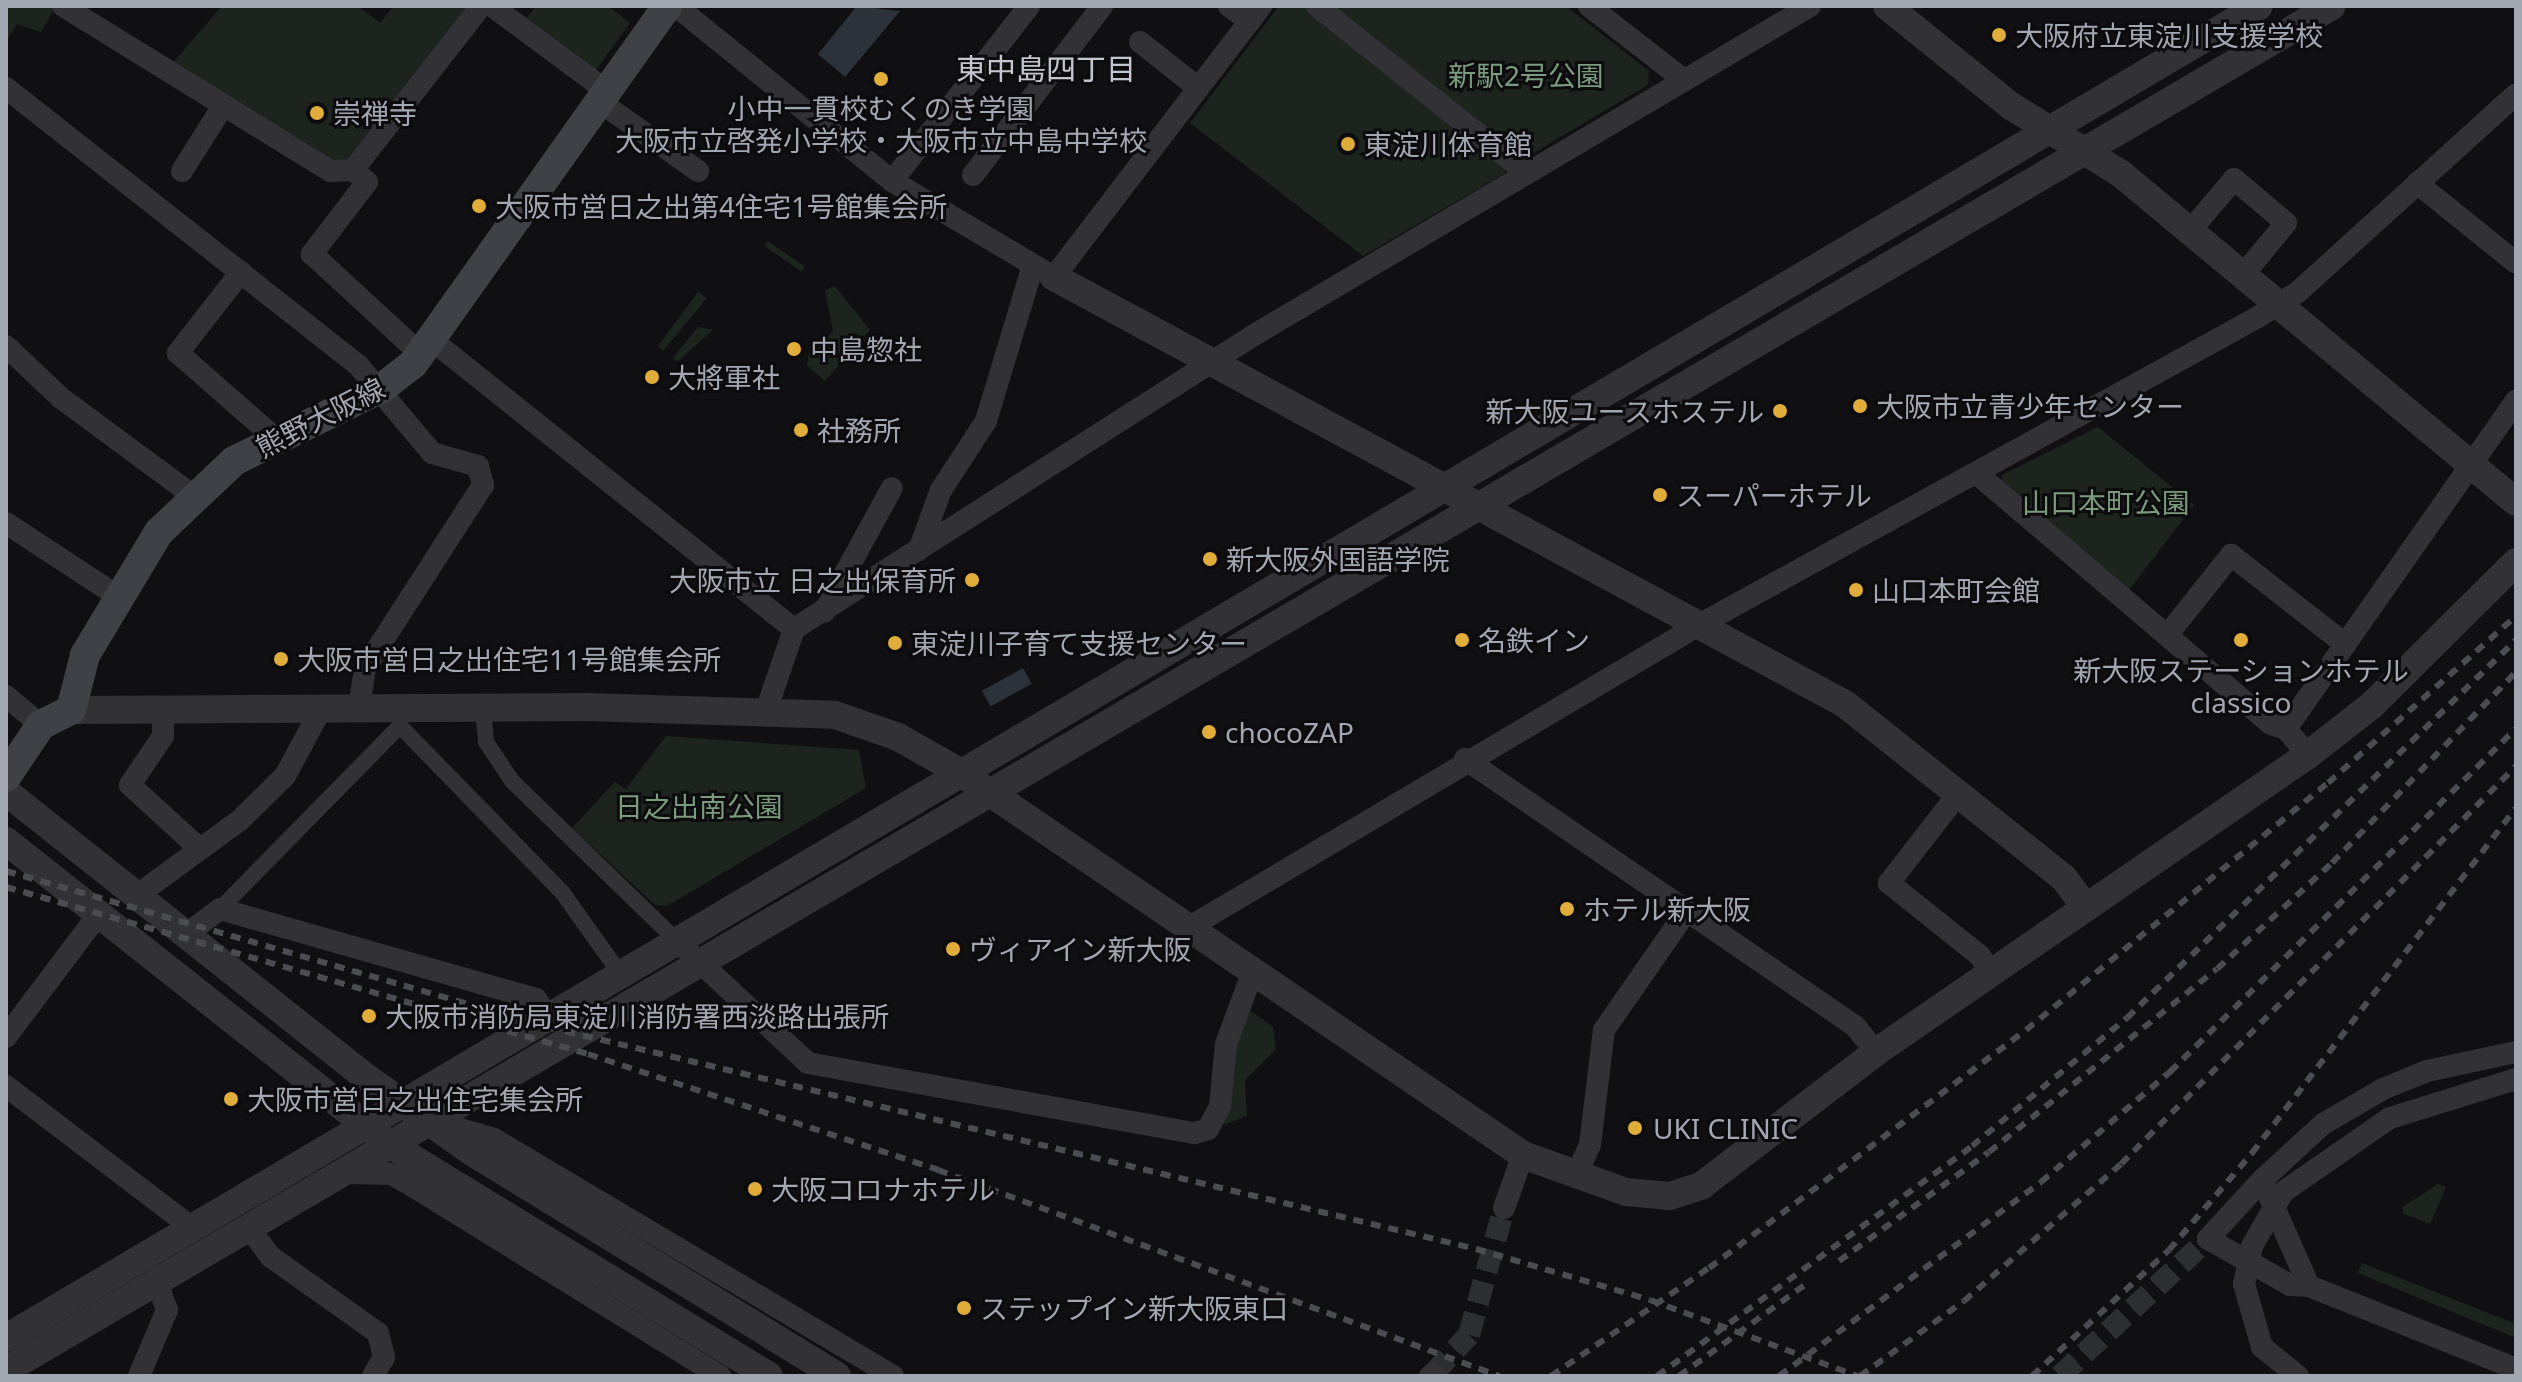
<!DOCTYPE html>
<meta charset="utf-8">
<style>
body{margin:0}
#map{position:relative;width:2522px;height:1382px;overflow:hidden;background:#101012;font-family:"Noto Sans","Noto Sans JP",sans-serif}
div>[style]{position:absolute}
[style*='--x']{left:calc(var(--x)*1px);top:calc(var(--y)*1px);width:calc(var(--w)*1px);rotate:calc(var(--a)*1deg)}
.green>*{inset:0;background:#1d241e;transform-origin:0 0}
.water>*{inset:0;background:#2b3239;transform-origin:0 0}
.minor-tunnel>*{height:22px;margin-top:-11px;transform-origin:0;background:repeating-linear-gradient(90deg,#2d2e32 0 22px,transparent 0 33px)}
.pedestrian>*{height:16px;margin:-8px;padding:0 8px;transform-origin:8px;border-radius:8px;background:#323236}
.minor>*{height:22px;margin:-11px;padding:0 11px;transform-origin:11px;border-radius:11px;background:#323236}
.tertiary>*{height:28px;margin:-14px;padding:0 14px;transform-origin:14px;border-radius:14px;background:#323236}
.secondary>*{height:30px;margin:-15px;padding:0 15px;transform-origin:15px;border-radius:15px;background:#404146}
.rail>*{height:6px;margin-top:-3px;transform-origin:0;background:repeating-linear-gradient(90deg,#4b4c51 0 10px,transparent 0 18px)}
.minor-bridge>*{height:22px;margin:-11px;padding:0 11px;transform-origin:11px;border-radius:11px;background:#323236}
.dots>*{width:22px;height:22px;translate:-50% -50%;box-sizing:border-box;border:4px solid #0c0b0d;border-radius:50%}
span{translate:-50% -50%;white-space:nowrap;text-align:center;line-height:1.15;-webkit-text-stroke:6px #0c0b0d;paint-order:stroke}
.poi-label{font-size:28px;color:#a3a7b1}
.left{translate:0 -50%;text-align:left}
.right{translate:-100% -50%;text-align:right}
.park-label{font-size:28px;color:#7b9b7e}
.street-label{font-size:28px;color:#a3a7b1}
.neighbourhood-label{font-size:30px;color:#c3c6ce}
.frame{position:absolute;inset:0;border:8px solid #a3a7b1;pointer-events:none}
</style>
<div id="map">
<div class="green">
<div style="clip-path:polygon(6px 6px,52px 6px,55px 8px,41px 32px,17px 24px,6px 42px)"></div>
<div style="clip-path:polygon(222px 6px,358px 6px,380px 23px,394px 6px,469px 6px,346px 161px,334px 166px,171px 65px)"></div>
<div style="clip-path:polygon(536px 6px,608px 6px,630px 23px,596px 70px,526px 18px)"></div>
<div style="clip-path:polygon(1279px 6px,1306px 6px,1506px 164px,1505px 173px,1363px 256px,1190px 123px)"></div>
<div style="clip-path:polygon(1329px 6px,1566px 6px,1649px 71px,1648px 85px,1522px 160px)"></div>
<div style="left:768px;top:241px;width:45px;height:6px;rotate:35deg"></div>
<div style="clip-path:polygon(835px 286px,870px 330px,825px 381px,807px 366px,811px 342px,819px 346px,833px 331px,825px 290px)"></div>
<div style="clip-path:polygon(698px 292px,707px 298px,663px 351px,658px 346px)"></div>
<div style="clip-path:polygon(698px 327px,713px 330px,677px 362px,673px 358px)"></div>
<div style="clip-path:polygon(2098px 427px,2194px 505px,2129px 590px,2001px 486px,2002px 475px)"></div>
<div style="clip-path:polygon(666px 736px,859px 750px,866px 788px,667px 906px,655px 905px,572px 828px,615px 782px,626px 789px)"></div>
<div style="clip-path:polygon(1244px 1006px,1273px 1027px,1276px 1049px,1245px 1080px,1247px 1116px,1226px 1124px,1220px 1122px)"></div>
<div style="clip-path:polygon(2438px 1184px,2446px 1187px,2430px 1224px,2404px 1214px,2402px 1207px)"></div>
<div style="clip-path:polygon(2362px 1263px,2516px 1324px,2516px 1338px,2358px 1273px)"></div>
</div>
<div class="water">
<div style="clip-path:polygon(857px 6px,900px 11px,845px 77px,818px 54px)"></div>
<div style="left:1023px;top:668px;width:18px;height:47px;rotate:61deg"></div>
</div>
<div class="minor-tunnel">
<div style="--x:1433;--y:1374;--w:53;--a:-47.3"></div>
<div style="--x:1469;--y:1335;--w:132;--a:-74.6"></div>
<div style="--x:2060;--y:1376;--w:202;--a:-42.8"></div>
</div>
<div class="pedestrian">
<div style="--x:483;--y:707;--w:35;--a:85"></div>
<div style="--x:486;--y:742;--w:47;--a:56.3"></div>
<div style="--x:512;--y:781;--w:228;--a:44.1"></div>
<div style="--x:401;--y:708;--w:18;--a:93"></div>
<div style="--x:400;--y:726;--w:232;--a:45.7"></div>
<div style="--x:562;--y:892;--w:98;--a:54.5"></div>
<div style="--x:220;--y:909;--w:257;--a:-45.5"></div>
</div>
<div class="minor">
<div style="--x:63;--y:6;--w:314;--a:31.7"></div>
<div style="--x:330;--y:171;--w:23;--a:-2"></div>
<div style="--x:353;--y:170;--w:18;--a:41"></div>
<div style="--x:367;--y:182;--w:91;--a:127.4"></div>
<div style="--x:312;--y:254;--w:149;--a:42.6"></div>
<div style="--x:492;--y:6;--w:143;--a:36.5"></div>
<div style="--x:676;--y:6;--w:278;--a:39"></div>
<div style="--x:892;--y:181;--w:188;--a:30.7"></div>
<div style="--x:1054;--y:277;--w:341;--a:-52.6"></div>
<div style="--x:1229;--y:6;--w:26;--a:36"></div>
<div style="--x:1317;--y:6;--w:268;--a:38.5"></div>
<div style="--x:1589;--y:6;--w:120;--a:37.9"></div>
<div style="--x:1140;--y:42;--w:74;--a:38.4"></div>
<div style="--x:6;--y:88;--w:448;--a:38.2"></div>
<div style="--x:358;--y:365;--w:115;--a:49.9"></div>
<div style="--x:432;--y:453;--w:48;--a:15.8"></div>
<div style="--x:478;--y:466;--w:20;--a:75"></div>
<div style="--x:483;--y:485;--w:218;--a:122.8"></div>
<div style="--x:365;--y:668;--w:40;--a:98.5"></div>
<div style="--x:600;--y:102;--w:120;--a:35.1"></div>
<div style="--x:353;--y:170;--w:208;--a:-52"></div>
<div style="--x:182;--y:171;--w:77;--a:-57.8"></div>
<div style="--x:973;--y:175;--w:213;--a:-52.6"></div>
<div style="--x:892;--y:181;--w:222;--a:-51.9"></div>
<div style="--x:2417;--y:183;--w:127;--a:38.9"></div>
<div style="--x:2190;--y:231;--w:68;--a:-49.8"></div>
<div style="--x:2234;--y:179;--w:68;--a:40.2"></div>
<div style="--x:2286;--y:223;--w:66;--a:129.5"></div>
<div style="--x:241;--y:272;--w:103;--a:127.9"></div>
<div style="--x:178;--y:353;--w:129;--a:41.2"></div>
<div style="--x:433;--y:341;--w:462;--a:38.6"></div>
<div style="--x:6;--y:346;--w:76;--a:43.4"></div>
<div style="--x:61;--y:398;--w:163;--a:36.5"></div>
<div style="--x:1976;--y:473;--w:387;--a:40.4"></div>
<div style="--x:2271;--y:724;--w:16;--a:18"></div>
<div style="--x:2286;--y:729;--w:34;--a:50"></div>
<div style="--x:6;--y:523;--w:135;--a:33.2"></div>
<div style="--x:919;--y:550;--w:64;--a:-69.9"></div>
<div style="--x:941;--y:490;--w:82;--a:-56.9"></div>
<div style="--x:986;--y:421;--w:163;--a:-73.2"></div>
<div style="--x:824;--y:612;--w:141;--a:-61.3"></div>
<div style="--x:2169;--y:633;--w:100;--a:-51.5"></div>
<div style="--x:2231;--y:555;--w:145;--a:38"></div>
<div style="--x:6;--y:696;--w:45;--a:39.6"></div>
<div style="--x:767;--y:708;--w:83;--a:-71.1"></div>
<div style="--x:794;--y:629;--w:546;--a:-32.58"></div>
<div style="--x:1254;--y:335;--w:646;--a:-30.61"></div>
<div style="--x:163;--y:711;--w:25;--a:90"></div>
<div style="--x:163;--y:736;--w:59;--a:124"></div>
<div style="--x:130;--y:785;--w:95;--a:42.4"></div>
<div style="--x:2286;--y:729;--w:401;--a:-55"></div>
<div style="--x:1465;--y:759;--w:473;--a:34.4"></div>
<div style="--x:1855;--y:1026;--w:33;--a:51"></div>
<div style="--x:1958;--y:794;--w:113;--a:127.8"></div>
<div style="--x:1889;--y:883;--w:117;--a:38.7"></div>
<div style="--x:1980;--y:956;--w:20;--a:57"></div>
<div style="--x:136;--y:896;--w:127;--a:-36.1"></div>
<div style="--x:239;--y:821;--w:64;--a:-44.4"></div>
<div style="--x:285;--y:776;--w:74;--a:-61.7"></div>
<div style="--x:1188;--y:928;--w:594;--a:-30.67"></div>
<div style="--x:1699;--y:625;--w:638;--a:-28.85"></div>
<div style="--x:2258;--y:317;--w:47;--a:-32"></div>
<div style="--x:2298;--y:292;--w:294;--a:-42.2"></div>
<div style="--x:188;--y:933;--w:40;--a:-37"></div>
<div style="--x:220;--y:909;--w:329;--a:15.9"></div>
<div style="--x:536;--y:999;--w:20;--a:57"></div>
<div style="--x:676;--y:940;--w:180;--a:43"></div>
<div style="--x:808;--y:1063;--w:393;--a:10.3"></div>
<div style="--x:1195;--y:1133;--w:14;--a:-17"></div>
<div style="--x:1208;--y:1129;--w:26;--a:-62"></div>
<div style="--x:1220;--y:1106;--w:62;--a:-84.5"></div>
<div style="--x:1226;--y:1044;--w:78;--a:-69.7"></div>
<div style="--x:6;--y:1037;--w:153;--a:-53"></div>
<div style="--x:2516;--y:1052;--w:91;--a:167.9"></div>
<div style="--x:2427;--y:1071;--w:48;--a:157.8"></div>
<div style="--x:2383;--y:1089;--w:69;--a:149.7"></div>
<div style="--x:2323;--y:1124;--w:83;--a:137.4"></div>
<div style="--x:2262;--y:1180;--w:116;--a:66.1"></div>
<div style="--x:2309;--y:1286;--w:223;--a:21.8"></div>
<div style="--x:6;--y:1086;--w:236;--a:37.3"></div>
<div style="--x:437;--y:1122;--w:59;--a:16.6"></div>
<div style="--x:494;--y:1139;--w:464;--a:30.7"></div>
<div style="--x:347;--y:1173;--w:44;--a:1.3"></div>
<div style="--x:391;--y:1174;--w:26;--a:29"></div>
<div style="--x:414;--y:1187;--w:360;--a:31.7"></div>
<div style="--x:1575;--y:1177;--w:35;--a:-65"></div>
<div style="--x:1590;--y:1145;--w:116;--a:-83.1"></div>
<div style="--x:1604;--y:1030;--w:144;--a:-55.2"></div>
<div style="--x:2262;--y:1180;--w:80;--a:132.5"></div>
<div style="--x:2208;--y:1239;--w:94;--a:29.3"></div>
<div style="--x:2290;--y:1285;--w:19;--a:3"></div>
<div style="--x:1504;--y:1208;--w:56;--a:-70.3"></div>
<div style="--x:249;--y:1228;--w:36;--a:53"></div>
<div style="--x:271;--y:1257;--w:131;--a:35.4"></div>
<div style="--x:378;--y:1333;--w:25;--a:76"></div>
<div style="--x:384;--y:1357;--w:22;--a:120"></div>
<div style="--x:139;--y:1376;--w:72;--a:-67"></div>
<div style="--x:167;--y:1310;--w:30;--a:-110"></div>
<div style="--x:1430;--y:1376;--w:4;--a:-34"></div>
</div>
<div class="tertiary">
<div style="--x:1887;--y:6;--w:159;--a:38.9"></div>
<div style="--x:2011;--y:106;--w:128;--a:31.6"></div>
<div style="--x:2120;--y:173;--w:515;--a:39.72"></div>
<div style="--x:1054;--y:277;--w:899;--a:28.36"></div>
<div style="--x:1845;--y:704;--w:280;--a:38.5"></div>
<div style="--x:2064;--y:878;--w:37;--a:54"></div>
<div style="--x:71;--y:710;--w:516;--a:-0.33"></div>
<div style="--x:587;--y:707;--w:248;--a:1.8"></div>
<div style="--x:835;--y:715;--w:67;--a:19.2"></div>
<div style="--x:898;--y:737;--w:69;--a:29.5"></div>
<div style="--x:958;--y:771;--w:683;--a:34.2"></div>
<div style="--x:1523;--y:1155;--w:109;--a:19.8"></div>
<div style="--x:1626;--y:1192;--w:44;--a:5.2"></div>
<div style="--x:1670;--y:1196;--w:33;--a:-18"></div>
<div style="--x:1701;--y:1186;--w:220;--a:-37.4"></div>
<div style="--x:1876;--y:1052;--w:524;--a:-34.51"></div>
<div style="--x:2308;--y:755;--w:81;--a:-38"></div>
<div style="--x:2372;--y:705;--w:203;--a:-44.8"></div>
<div style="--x:6;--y:792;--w:452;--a:38.4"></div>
<div style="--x:360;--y:1073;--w:137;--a:35.2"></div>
<div style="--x:472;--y:1152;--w:428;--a:31.5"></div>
<div style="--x:6;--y:841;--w:494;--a:38.3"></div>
<div style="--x:394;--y:1147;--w:439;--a:31.4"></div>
<div style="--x:6;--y:1338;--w:2617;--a:-30.59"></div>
<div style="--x:6;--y:1370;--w:2696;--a:-30.39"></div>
</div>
<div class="secondary">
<div style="--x:6;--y:777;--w:63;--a:-56.1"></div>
<div style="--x:41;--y:725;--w:34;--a:-27"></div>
<div style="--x:71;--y:710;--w:57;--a:-75.7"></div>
<div style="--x:85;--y:655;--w:144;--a:-59"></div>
<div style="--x:159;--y:532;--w:103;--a:-43.4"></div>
<div style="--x:234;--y:461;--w:165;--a:-26.3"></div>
<div style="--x:382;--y:388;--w:39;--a:-38"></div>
<div style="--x:413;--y:364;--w:439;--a:-54.6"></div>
</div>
<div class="rail">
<div style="--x:6;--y:871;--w:564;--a:16.06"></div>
<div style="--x:548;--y:1027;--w:954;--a:13.45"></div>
<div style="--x:1476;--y:1249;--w:181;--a:16.3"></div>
<div style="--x:1650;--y:1300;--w:221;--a:20.1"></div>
<div style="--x:6;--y:887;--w:605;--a:16.01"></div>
<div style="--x:588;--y:1054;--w:369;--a:18.3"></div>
<div style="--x:938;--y:1170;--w:598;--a:20.16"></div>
<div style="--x:1839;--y:1261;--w:185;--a:-36"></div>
<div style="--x:1989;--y:1152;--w:292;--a:-38.8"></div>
<div style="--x:2217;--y:969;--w:156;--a:-42.7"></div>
<div style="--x:2332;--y:863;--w:265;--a:-46.1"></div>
<div style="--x:1551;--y:1376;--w:191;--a:-34.4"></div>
<div style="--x:1709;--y:1268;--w:396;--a:-36.9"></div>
<div style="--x:2026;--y:1030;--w:390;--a:-39.3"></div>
<div style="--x:2328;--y:783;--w:251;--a:-41.6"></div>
<div style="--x:1657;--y:1376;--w:390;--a:-36.1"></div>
<div style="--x:1972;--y:1146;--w:201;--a:-39.6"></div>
<div style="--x:2127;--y:1018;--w:542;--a:-44.18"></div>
<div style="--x:1679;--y:1376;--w:160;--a:-35.9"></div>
<div style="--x:1779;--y:1376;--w:326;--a:-36.5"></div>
<div style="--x:2041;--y:1182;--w:170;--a:-40.5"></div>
<div style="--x:2170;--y:1072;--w:487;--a:-44.8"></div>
<div style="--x:1860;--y:1376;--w:128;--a:-35.8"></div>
<div style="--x:1964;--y:1301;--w:208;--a:-41.1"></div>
<div style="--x:2121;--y:1164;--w:561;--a:-45.22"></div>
<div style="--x:2032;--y:1376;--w:186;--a:-42.6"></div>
<div style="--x:2169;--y:1250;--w:128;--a:-49.4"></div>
<div style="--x:2252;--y:1153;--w:434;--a:-52.6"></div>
</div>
<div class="minor-bridge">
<div style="--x:2298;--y:1376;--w:46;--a:-141.1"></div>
<div style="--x:2262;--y:1347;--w:66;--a:-105.9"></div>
<div style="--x:2244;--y:1284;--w:39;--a:-78"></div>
<div style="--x:2252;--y:1246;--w:62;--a:-60.1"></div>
<div style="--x:2283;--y:1192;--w:130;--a:-34.7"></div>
<div style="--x:2390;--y:1118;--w:132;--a:-17.2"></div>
</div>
<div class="dots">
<div style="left:1999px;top:35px;background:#e0ac3a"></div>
<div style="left:881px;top:79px;background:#e0ac3a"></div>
<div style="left:317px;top:113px;background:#e0ac3a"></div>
<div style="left:1348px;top:144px;background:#e0ac3a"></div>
<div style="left:479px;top:206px;background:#e0ac3a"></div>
<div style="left:794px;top:349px;background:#e0ac3a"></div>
<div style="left:652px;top:377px;background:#e0ac3a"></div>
<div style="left:1860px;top:406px;background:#e0ac3a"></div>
<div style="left:1780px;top:411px;background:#e0ac3a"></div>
<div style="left:801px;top:430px;background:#e0ac3a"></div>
<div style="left:1660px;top:495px;background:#e0ac3a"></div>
<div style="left:1210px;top:559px;background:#e0ac3a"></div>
<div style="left:972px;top:580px;background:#e0ac3a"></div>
<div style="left:1856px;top:590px;background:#e0ac3a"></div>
<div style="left:1462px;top:640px;background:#e0ac3a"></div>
<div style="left:2241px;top:640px;background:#e0ac3a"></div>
<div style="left:895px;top:643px;background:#e0ac3a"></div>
<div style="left:281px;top:659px;background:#e0ac3a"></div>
<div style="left:1209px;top:732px;background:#e0ac3a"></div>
<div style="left:1567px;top:909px;background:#e0ac3a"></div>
<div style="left:953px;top:949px;background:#e0ac3a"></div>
<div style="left:369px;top:1016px;background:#e0ac3a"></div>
<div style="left:231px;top:1099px;background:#e0ac3a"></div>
<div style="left:1635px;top:1128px;background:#e0ac3a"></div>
<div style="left:755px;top:1189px;background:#e0ac3a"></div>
<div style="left:964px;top:1308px;background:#e0ac3a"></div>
</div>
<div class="poi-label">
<span class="left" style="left:2015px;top:35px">大阪府立東淀川支援学校</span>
<span style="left:881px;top:124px">小中一貫校むくのき学園<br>大阪市立啓発小学校・大阪市立中島中学校</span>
<span class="left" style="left:333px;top:113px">崇禅寺</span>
<span class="left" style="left:1364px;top:144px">東淀川体育館</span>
<span class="left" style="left:495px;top:206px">大阪市営日之出第4住宅1号館集会所</span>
<span class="left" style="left:810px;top:349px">中島惣社</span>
<span class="left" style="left:668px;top:377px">大將軍社</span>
<span class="left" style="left:1876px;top:406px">大阪市立青少年センター</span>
<span class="right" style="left:1764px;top:411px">新大阪ユースホステル</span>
<span class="left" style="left:817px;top:430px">社務所</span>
<span class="left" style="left:1676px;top:495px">スーパーホテル</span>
<span class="left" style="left:1226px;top:559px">新大阪外国語学院</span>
<span class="right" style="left:956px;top:580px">大阪市立 日之出保育所</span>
<span class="left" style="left:1872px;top:590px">山口本町会館</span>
<span class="left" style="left:1478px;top:640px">名鉄イン</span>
<span class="left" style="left:911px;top:643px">東淀川子育て支援センター</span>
<span class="left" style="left:297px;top:659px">大阪市営日之出住宅11号館集会所</span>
<span style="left:2241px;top:686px">新大阪ステーションホテル<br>classico</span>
<span class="left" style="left:1225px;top:732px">chocoZAP</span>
<span class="left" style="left:1583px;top:909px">ホテル新大阪</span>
<span class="left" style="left:969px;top:949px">ヴィアイン新大阪</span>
<span class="left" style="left:385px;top:1016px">大阪市消防局東淀川消防署西淡路出張所</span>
<span class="left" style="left:247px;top:1099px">大阪市営日之出住宅集会所</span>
<span class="left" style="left:1653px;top:1128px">UKI CLINIC</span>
<span class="left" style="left:771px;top:1189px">大阪コロナホテル</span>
<span class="left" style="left:980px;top:1308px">ステップイン新大阪東口</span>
</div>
<div class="park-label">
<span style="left:1526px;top:75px">新駅2号公園</span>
<span style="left:2106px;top:502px">山口本町公園</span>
<span style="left:699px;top:806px">日之出南公園</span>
</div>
<div class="street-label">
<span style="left:320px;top:417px;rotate:-27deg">熊野大阪線</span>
</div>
<div class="neighbourhood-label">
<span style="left:1046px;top:69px">東中島四丁目</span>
</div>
<div class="frame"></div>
</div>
